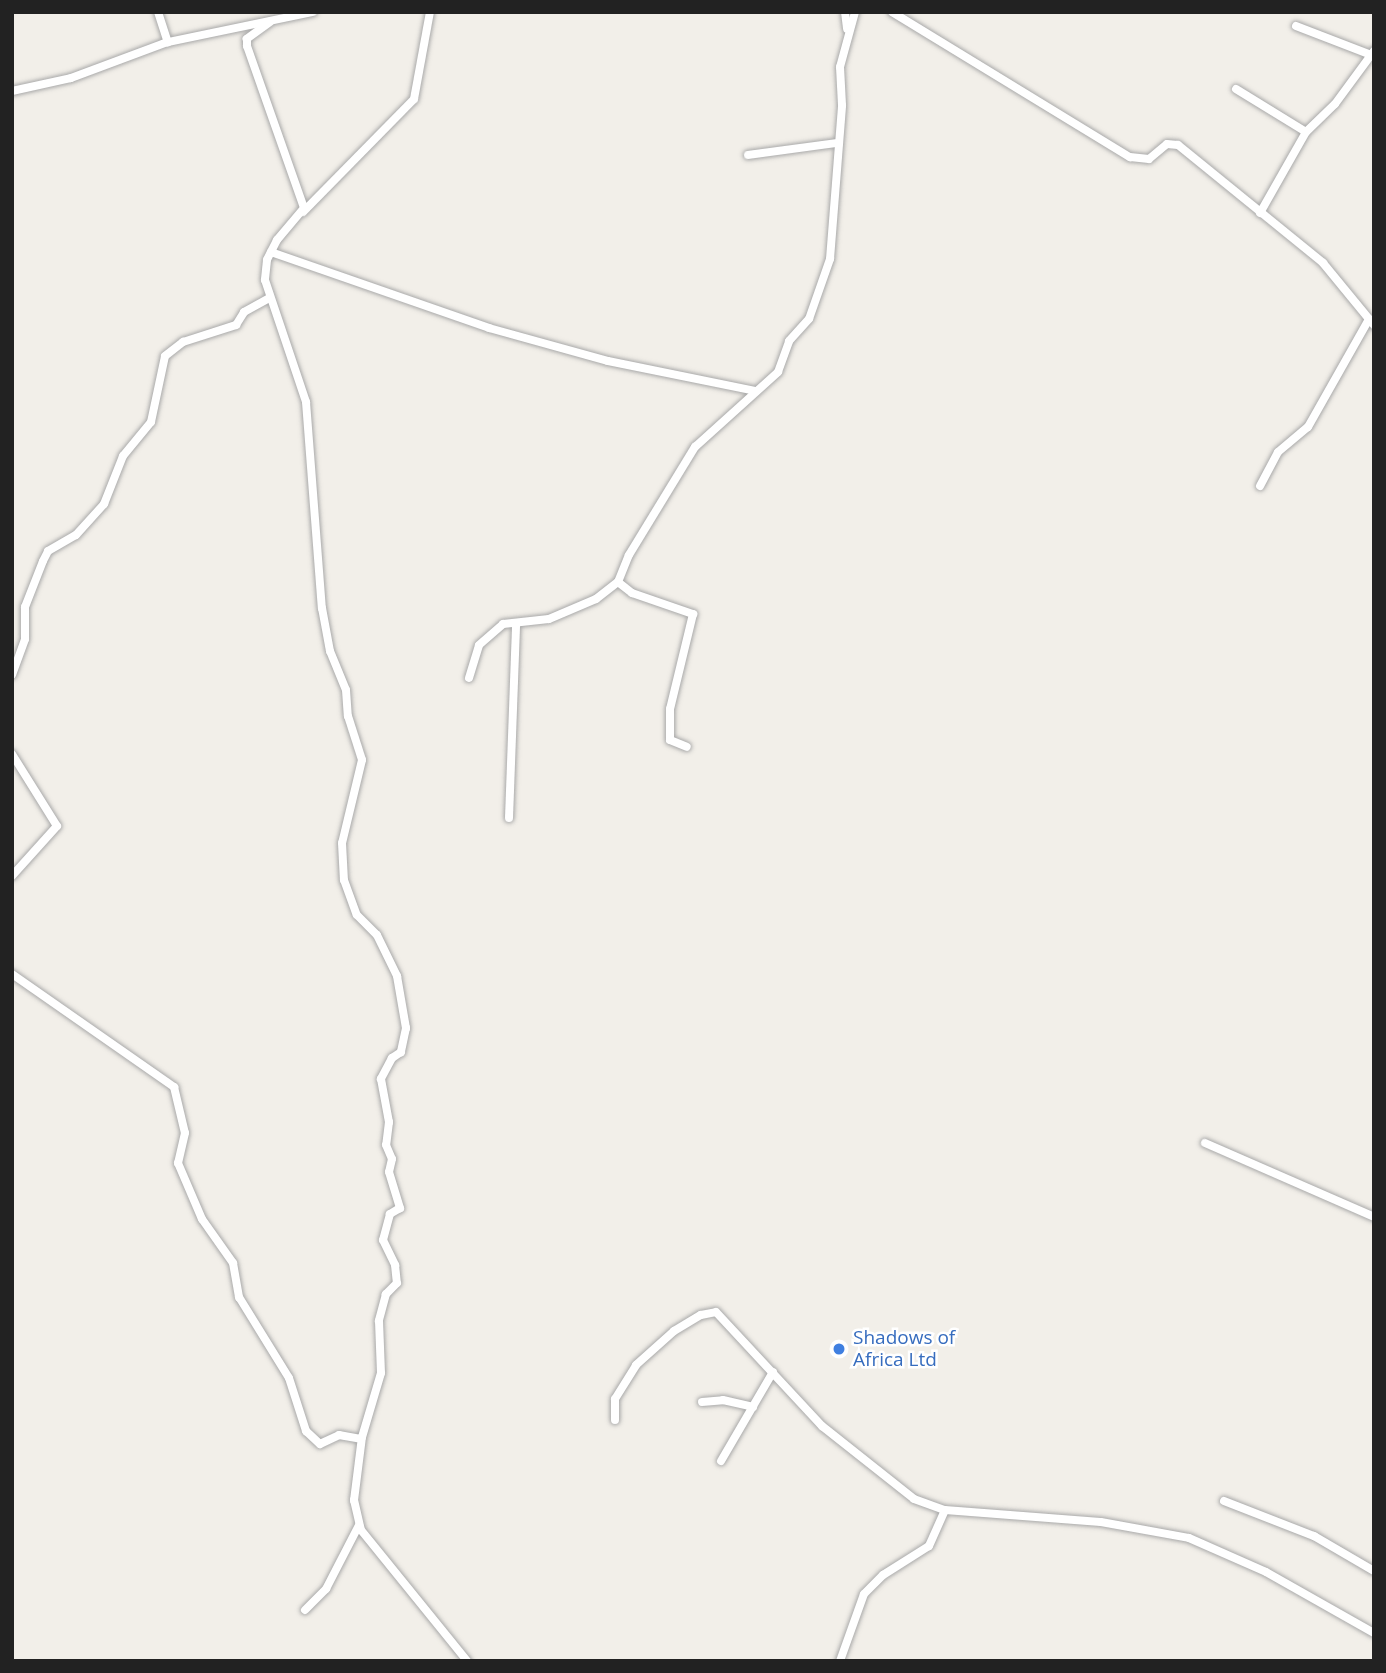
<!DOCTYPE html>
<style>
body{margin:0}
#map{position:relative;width:1386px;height:1673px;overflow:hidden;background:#f2efe9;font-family:"Open Sans",sans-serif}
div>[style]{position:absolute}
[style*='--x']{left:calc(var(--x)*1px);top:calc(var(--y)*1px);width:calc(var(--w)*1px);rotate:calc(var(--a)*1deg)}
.roads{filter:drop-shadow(0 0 2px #a9a9a9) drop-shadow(0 0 2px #a9a9a9)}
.minor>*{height:8px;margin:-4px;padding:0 4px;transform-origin:4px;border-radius:4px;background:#fff}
.dots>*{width:19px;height:19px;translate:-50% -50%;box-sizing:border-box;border:4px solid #fff;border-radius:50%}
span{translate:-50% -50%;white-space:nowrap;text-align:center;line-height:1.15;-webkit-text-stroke:5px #fff;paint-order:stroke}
.shop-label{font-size:19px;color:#366cbe}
.left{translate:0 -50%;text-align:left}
.frame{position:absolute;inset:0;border:14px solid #222;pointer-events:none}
</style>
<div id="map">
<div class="roads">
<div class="minor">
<div style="--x:158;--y:12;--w:32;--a:72"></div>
<div style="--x:845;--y:12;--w:17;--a:83"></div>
<div style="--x:892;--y:12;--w:279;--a:31.4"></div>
<div style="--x:1130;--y:157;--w:19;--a:6"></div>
<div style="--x:1149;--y:159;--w:23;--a:-40"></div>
<div style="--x:1167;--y:144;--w:11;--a:5"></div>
<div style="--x:1178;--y:145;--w:187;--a:39.1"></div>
<div style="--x:1323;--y:263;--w:80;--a:50.6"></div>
<div style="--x:270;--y:22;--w:29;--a:144"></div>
<div style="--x:247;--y:39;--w:7;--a:90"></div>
<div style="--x:247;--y:46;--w:172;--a:70.6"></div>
<div style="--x:304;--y:208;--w:42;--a:130.2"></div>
<div style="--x:277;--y:240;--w:22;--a:117"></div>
<div style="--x:267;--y:260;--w:20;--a:96"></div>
<div style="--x:265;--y:280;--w:129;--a:71.4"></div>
<div style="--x:306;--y:402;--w:207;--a:85.6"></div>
<div style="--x:322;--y:608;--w:44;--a:79.5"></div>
<div style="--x:330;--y:651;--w:42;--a:67.7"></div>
<div style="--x:346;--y:690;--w:26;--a:86"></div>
<div style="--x:348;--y:716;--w:46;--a:72.3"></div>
<div style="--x:362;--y:760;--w:85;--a:103.5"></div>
<div style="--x:342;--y:843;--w:37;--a:87"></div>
<div style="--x:344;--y:880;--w:37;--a:70"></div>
<div style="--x:357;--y:915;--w:28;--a:45"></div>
<div style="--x:377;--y:935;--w:46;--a:64"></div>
<div style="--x:397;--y:976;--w:53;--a:80.2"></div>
<div style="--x:406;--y:1028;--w:25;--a:102"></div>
<div style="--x:401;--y:1052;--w:11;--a:146"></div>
<div style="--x:392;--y:1058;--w:24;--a:118"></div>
<div style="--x:381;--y:1079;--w:44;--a:79.5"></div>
<div style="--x:389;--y:1122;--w:23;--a:97"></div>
<div style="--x:386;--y:1145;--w:15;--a:67"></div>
<div style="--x:392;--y:1159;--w:13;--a:103"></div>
<div style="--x:389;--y:1172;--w:38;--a:73"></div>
<div style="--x:400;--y:1208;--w:12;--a:149"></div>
<div style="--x:390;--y:1214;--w:27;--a:105"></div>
<div style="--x:383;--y:1240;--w:28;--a:64"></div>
<div style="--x:395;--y:1265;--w:18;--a:84"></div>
<div style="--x:397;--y:1283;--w:16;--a:135"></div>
<div style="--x:386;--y:1294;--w:28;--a:105"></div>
<div style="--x:379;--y:1321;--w:52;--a:87.8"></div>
<div style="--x:381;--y:1373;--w:67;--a:106.5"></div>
<div style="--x:362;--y:1437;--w:64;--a:97.2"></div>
<div style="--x:354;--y:1500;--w:31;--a:77"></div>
<div style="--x:361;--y:1530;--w:169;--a:51"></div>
<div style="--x:1296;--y:26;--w:80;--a:21.1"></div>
<div style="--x:1236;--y:89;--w:82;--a:31.6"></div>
<div style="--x:12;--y:91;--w:60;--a:-12.4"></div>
<div style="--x:71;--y:78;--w:103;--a:-20.4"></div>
<div style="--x:168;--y:42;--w:148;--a:-11.7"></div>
<div style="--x:748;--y:155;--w:90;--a:-7.7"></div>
<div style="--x:303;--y:212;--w:158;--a:-45.5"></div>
<div style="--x:414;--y:99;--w:88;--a:-79.6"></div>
<div style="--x:1260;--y:213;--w:93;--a:-60.4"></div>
<div style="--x:1306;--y:132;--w:40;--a:-44"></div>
<div style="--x:1335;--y:104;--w:66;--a:-53.7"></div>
<div style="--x:271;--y:252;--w:231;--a:19.2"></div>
<div style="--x:489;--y:328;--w:123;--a:15.5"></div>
<div style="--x:608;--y:361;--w:150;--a:11.5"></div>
<div style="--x:1260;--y:486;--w:38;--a:-62"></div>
<div style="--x:1278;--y:452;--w:39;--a:-40"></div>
<div style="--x:1308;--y:427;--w:124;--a:-60.5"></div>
<div style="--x:618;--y:582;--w:18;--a:38"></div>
<div style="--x:632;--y:593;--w:65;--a:19"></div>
<div style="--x:693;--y:614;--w:98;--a:103.6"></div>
<div style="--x:670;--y:709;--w:31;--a:90"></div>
<div style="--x:670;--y:740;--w:18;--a:22"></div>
<div style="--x:12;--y:675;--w:38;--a:-70"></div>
<div style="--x:25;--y:639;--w:32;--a:-90"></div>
<div style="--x:25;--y:607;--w:49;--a:-68.6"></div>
<div style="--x:43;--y:561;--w:11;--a:-63"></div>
<div style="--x:48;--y:551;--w:32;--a:-30"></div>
<div style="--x:76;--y:535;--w:42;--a:-47.9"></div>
<div style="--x:104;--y:504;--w:52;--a:-68.4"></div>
<div style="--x:123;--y:456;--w:44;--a:-50.5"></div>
<div style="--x:151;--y:422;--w:67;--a:-78"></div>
<div style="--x:165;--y:356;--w:23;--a:-38"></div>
<div style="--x:183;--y:342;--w:56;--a:-17.8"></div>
<div style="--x:236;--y:325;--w:15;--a:-58"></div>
<div style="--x:244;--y:312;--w:29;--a:-29"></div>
<div style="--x:469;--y:678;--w:34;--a:-73"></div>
<div style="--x:479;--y:645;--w:32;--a:-41"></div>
<div style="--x:503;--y:624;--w:46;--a:-6.2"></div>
<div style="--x:549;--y:619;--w:51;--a:-23.1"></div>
<div style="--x:596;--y:599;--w:28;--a:-38"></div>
<div style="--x:618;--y:582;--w:29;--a:-68"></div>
<div style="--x:629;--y:555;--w:127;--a:-58.6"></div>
<div style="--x:695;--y:447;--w:112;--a:-42.1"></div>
<div style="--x:778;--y:372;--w:33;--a:-70"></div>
<div style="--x:789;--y:341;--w:30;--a:-48"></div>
<div style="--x:809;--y:319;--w:64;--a:-70.7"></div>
<div style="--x:830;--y:259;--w:154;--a:-85.5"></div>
<div style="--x:842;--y:105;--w:38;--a:-93"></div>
<div style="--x:840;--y:67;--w:57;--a:-74.7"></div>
<div style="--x:12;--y:754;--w:85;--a:58"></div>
<div style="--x:57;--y:826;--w:67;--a:132"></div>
<div style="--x:509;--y:818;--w:193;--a:-87.9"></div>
<div style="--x:12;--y:974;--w:198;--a:34.9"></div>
<div style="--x:174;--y:1087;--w:47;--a:76.6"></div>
<div style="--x:185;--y:1133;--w:31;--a:103"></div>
<div style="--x:178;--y:1163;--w:61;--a:66.8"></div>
<div style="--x:202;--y:1219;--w:54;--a:54.8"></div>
<div style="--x:233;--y:1263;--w:35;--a:80"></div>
<div style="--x:239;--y:1297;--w:95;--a:58.3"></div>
<div style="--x:289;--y:1378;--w:56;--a:72.2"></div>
<div style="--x:306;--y:1431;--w:19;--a:43"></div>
<div style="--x:320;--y:1444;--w:21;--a:-25"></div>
<div style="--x:339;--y:1435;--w:22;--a:10"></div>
<div style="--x:1205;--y:1143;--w:184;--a:23.6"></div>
<div style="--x:702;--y:1402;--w:21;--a:-5"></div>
<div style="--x:723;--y:1400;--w:31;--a:13"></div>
<div style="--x:615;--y:1420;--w:21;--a:-90"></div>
<div style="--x:615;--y:1399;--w:40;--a:-58"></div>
<div style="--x:636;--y:1365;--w:51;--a:-41.8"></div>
<div style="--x:674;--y:1331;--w:31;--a:-31"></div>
<div style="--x:701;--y:1315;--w:15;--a:-11"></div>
<div style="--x:716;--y:1312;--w:156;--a:47.1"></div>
<div style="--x:822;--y:1426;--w:117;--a:38.4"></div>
<div style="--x:914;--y:1499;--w:33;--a:20"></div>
<div style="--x:945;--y:1510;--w:156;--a:4.4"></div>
<div style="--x:1101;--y:1522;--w:89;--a:10.3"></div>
<div style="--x:1189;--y:1538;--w:84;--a:23.8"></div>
<div style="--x:1266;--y:1572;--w:124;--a:29.5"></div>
<div style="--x:721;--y:1461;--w:103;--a:-59.7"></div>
<div style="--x:1224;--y:1501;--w:97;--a:21.3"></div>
<div style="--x:1314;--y:1536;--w:69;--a:30.3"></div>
<div style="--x:305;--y:1610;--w:30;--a:-45"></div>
<div style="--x:326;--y:1589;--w:72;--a:-62.7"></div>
<div style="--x:840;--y:1661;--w:71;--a:-70.3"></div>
<div style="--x:864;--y:1594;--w:27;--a:-45"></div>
<div style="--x:883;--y:1575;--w:54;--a:-32.2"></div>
<div style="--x:929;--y:1546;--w:39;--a:-66"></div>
</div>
</div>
<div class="dots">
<div style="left:839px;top:1349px;background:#3f7fe0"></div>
</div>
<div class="shop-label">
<span class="left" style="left:853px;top:1349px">Shadows of<br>Africa Ltd</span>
</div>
<div class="frame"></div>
</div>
